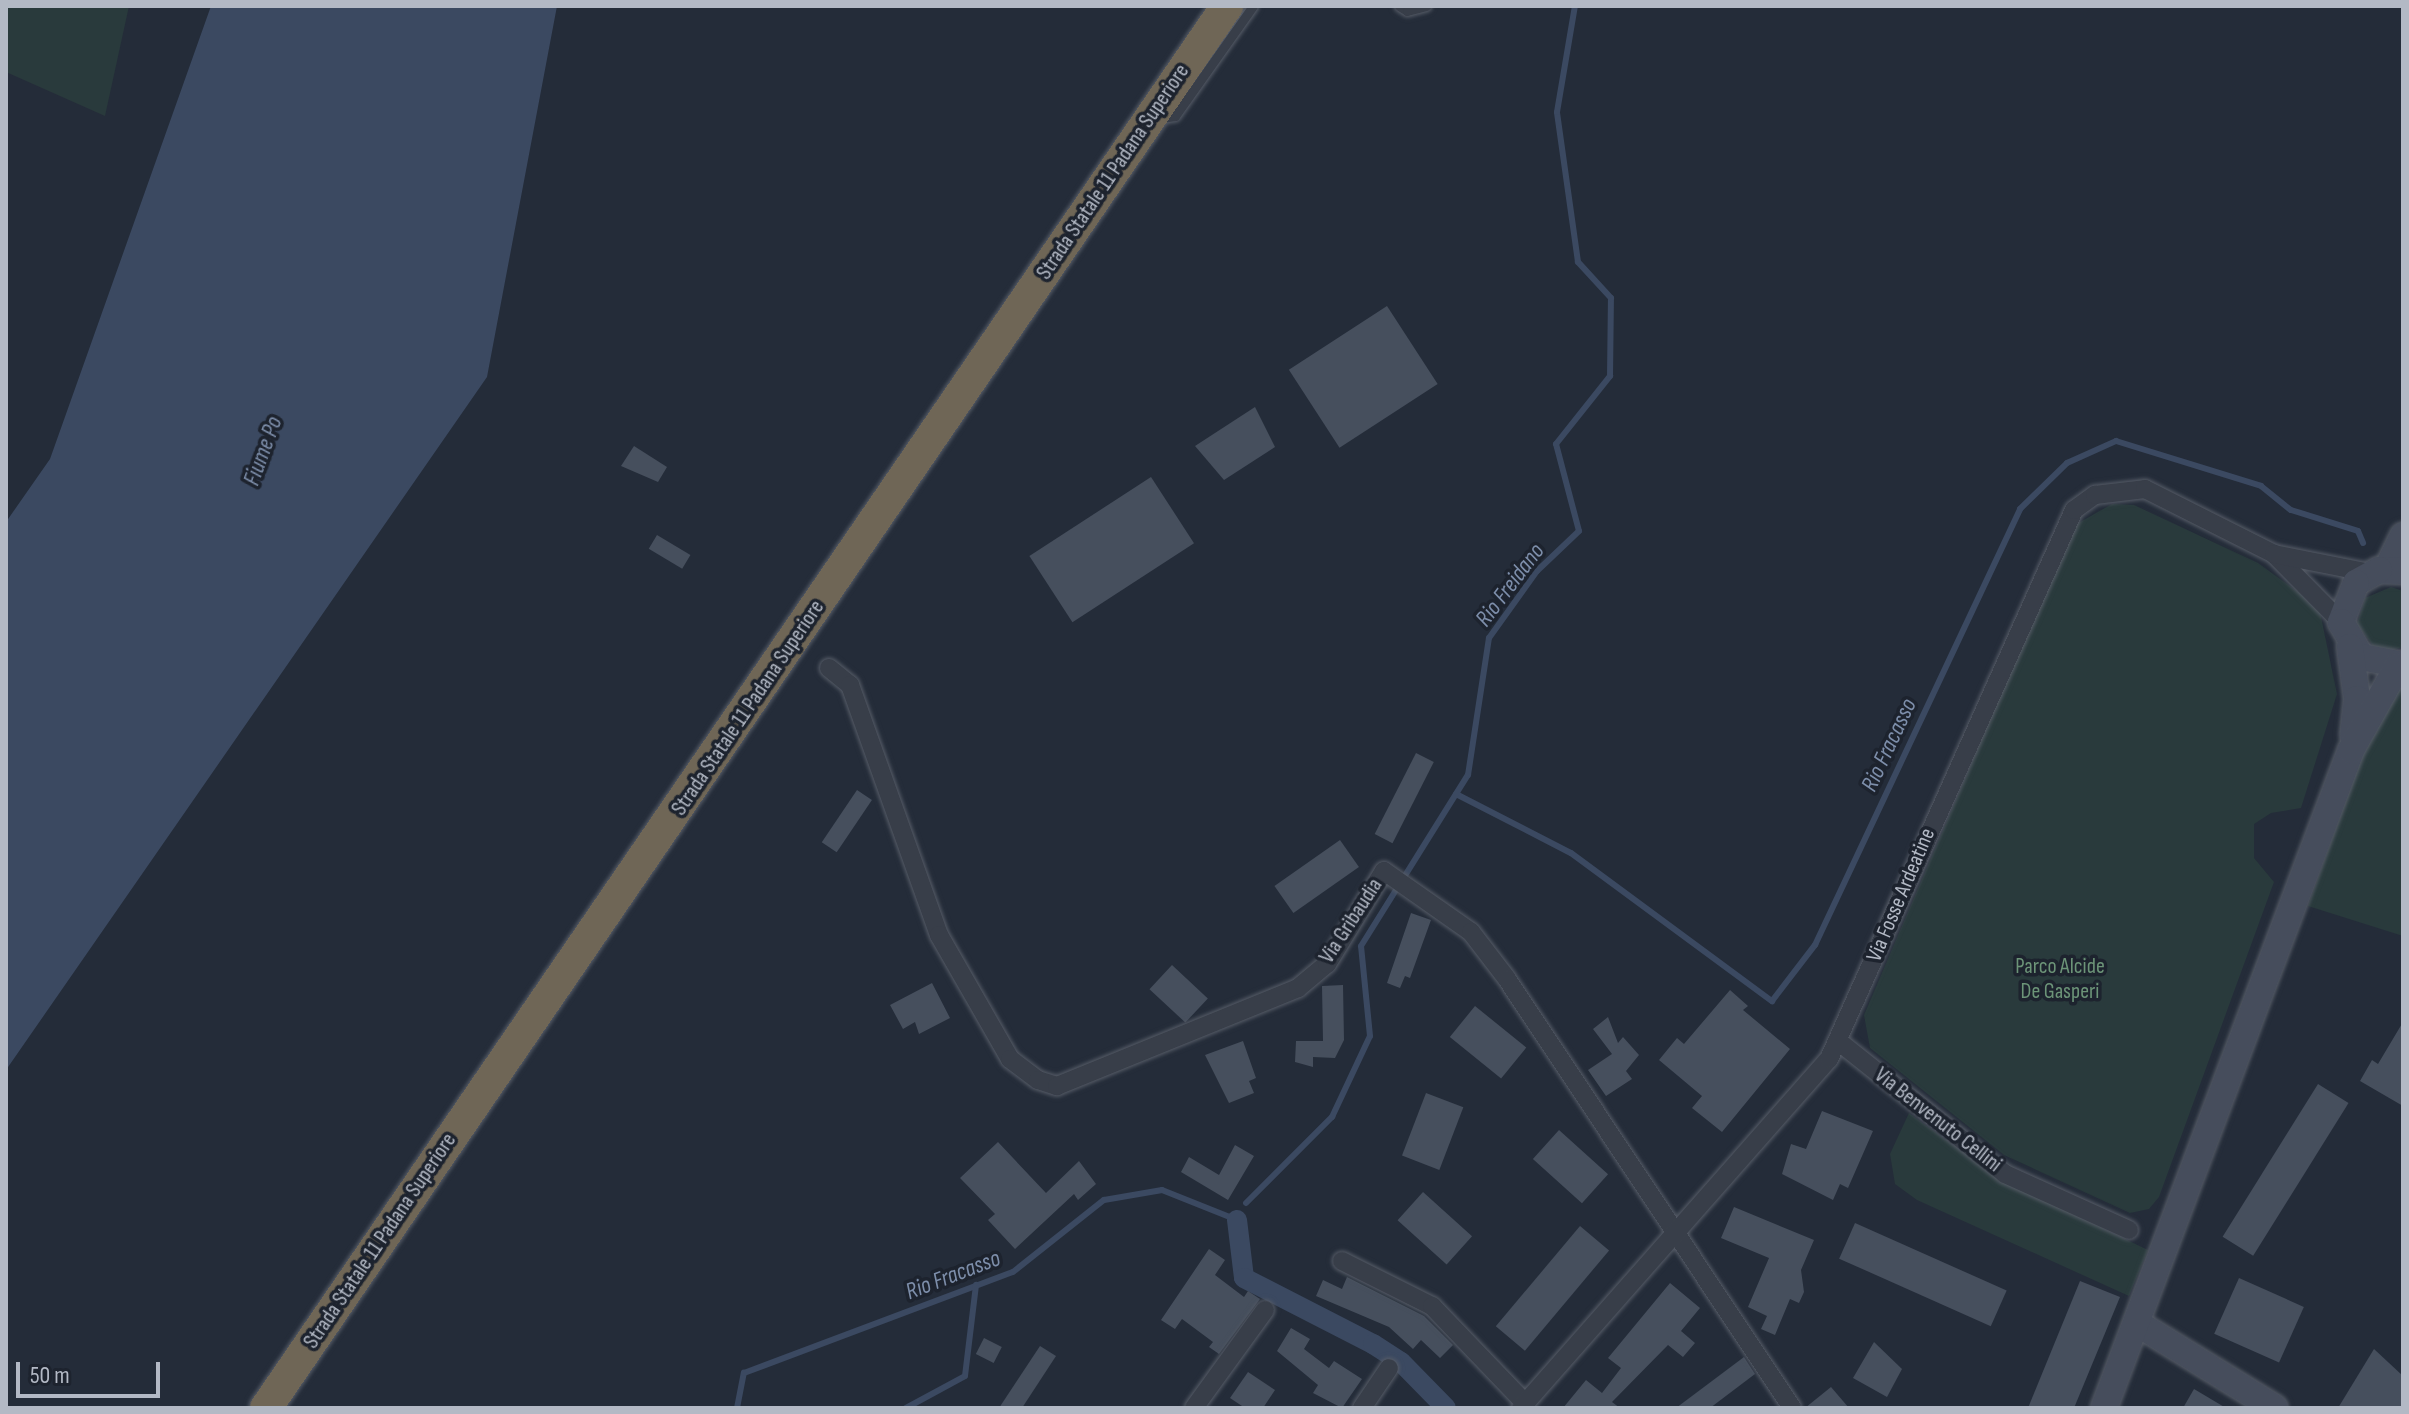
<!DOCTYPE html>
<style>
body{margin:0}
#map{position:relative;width:2409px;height:1414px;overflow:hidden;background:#242c39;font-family:"Sofia Sans Condensed",sans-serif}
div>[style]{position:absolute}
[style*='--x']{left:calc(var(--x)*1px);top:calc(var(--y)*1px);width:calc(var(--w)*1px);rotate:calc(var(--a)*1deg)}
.green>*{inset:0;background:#293a3c}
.water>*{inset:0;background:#3b4961}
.stream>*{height:6px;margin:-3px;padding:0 3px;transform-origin:3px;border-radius:3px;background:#3b4961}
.canal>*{height:20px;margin:-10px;padding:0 10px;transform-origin:10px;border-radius:10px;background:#3b4961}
.building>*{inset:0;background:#464f5d;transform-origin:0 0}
.roads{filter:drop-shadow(0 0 2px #565c67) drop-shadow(0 0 2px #565c67)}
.lane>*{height:9px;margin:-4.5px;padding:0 4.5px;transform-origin:4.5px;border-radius:4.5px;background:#383e49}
.street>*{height:18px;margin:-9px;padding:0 9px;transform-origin:9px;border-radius:9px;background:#383e49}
.secondary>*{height:26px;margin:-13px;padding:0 13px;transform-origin:13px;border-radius:13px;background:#464d5c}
.highway>*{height:32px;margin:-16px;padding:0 16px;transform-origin:16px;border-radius:16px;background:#6f6656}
span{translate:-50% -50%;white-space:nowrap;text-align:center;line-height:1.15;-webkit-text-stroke:7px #1d232e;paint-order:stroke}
.street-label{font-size:22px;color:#b3b9c5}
.park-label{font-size:22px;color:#6c9478}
.water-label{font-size:24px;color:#7d8eaa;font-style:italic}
.frame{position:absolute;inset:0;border:8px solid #b3b9c5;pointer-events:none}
.scale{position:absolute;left:16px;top:1362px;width:144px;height:36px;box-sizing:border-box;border:4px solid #b3b9c5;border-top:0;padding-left:10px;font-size:24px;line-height:28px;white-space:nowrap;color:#b3b9c5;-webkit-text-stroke:6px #1d232e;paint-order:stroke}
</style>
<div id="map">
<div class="green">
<div style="clip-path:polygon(6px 6px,129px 6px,105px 116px,6px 72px)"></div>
<div style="clip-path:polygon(2112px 504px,2134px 505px,2258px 563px,2319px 607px,2337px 694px,2301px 808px,2271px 813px,2254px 824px,2254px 858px,2274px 882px,2159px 1197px,2149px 1209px,2130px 1213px,2004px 1155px,1870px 1048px,1864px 1015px,2073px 526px)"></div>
<div style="clip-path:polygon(2391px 587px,2403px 591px,2403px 647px,2392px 650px,2373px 646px,2357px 624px,2365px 598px)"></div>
<div style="clip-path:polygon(2403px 675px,2403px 936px,2308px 906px,2382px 700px)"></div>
<div style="clip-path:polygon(1909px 1113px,2001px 1180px,2148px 1250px,2129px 1296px,1917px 1200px,1895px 1184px,1890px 1154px)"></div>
</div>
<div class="water">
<div style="clip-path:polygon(211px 6px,557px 6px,487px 377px,6px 1070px,6px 522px,50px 459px)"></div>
</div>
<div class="stream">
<div style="--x:1456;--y:794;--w:129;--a:27.2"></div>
<div style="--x:1571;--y:853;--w:250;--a:36.4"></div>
<div style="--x:1772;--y:1001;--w:71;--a:-52.5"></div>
<div style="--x:1815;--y:945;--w:482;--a:-64.8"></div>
<div style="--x:2020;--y:509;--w:66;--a:-44.4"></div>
<div style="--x:2067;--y:463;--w:54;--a:-24.2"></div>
<div style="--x:2116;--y:441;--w:152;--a:17.2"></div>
<div style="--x:2261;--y:486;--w:38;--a:39"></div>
<div style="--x:2291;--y:510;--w:70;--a:17.4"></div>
<div style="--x:2358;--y:531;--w:13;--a:67"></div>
<div style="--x:1246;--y:1203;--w:122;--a:-45"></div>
<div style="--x:1332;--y:1117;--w:89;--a:-64.9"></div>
<div style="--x:1370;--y:1036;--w:90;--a:-95.7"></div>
<div style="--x:1361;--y:946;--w:202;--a:-58"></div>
<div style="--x:1468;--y:775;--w:139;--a:-81.3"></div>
<div style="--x:1489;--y:638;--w:82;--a:-54.4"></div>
<div style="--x:1537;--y:571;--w:58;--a:-43.6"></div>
<div style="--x:1579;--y:531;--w:90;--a:-104.8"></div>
<div style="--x:1556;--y:444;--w:87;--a:-51.5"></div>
<div style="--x:1610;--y:376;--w:78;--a:-89.3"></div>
<div style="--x:1611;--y:298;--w:49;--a:-132.5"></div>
<div style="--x:1578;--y:262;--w:151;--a:-98"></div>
<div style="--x:1557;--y:112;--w:108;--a:-80.4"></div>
<div style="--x:737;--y:1408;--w:36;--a:-79"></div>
<div style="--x:744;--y:1373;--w:287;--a:-20.6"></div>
<div style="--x:1013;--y:1272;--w:116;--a:-38.4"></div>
<div style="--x:1104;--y:1200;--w:59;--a:-9.8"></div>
<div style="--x:1162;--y:1190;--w:81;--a:21.8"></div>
<div style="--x:906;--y:1408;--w:67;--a:-28.5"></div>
<div style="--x:965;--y:1376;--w:92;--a:-83.1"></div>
</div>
<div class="canal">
<div style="--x:1237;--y:1220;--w:58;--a:83.1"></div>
<div style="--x:1244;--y:1278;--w:145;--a:27.1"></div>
<div style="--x:1373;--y:1344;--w:33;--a:33"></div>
<div style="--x:1401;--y:1362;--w:64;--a:45.6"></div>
</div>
<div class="building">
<div style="left:1387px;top:306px;width:93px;height:117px;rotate:57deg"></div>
<div style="clip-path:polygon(1255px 407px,1275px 447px,1224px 480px,1195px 446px)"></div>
<div style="clip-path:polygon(634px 446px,667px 467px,658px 482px,621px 466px)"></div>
<div style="left:1151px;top:477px;width:79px;height:145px;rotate:57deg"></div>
<div style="left:657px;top:535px;width:39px;height:16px;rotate:31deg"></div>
<div style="left:1416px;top:753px;width:20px;height:91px;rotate:27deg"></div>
<div style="left:857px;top:790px;width:18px;height:63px;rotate:34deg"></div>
<div style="left:1340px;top:840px;width:33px;height:80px;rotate:55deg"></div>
<div style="clip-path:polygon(1411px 913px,1431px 920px,1410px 978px,1405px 976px,1400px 988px,1387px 983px)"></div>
<div style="left:1172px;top:965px;width:49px;height:33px;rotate:43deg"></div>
<div style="clip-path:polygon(932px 983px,950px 1018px,919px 1034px,915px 1022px,903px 1029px,890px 1005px)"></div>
<div style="clip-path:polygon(1343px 985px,1344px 1040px,1335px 1058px,1313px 1057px,1313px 1067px,1295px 1062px,1296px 1041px,1323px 1041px,1322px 986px)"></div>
<div style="clip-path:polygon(1730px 990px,1748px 1006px,1743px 1010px,1790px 1049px,1722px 1132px,1692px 1108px,1702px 1096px,1659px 1060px,1677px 1038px,1684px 1044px)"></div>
<div style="left:1475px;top:1006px;width:66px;height:40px;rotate:39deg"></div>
<div style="clip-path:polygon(1608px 1017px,1618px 1043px,1623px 1037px,1639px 1055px,1626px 1071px,1632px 1079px,1606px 1096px,1588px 1070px,1612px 1054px,1593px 1029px)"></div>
<div style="clip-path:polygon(2403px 1022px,2403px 1106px,2360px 1081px,2372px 1060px,2378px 1064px)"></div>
<div style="clip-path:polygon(1243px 1041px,1256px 1078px,1249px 1081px,1254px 1093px,1229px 1103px,1205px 1055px)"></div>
<div style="left:2318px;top:1084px;width:36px;height:180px;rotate:32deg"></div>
<div style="left:1426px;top:1093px;width:40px;height:67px;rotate:21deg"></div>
<div style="clip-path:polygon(1822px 1111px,1873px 1131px,1848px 1188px,1840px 1184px,1833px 1200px,1782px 1174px,1791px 1144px,1806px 1149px)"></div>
<div style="left:1559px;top:1130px;width:66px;height:39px;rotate:42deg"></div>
<div style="clip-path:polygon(998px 1142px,1046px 1193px,1079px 1161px,1096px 1184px,1078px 1200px,1074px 1194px,1015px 1249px,988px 1220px,995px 1214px,960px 1178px)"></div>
<div style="clip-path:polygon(1235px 1145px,1254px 1156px,1228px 1200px,1181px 1172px,1189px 1157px,1219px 1175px)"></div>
<div style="left:1423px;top:1192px;width:66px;height:38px;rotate:42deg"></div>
<div style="clip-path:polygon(1734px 1207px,1814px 1240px,1801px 1270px,1804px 1292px,1799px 1303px,1790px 1299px,1775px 1335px,1761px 1329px,1767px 1316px,1748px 1307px,1769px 1258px,1721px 1238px)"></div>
<div style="left:1855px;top:1223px;width:166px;height:39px;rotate:24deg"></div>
<div style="left:1580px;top:1226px;width:38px;height:131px;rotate:40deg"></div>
<div style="clip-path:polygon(1209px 1249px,1225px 1260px,1215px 1275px,1244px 1297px,1248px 1291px,1260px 1299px,1219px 1354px,1209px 1347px,1213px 1342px,1182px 1319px,1175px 1329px,1161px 1320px)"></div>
<div style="clip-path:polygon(1347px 1277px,1424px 1316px,1453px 1345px,1440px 1358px,1421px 1340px,1413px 1349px,1389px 1327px,1316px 1296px,1323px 1280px,1342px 1289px)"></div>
<div style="left:2239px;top:1278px;width:71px;height:61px;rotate:24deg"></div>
<div style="clip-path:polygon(2080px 1281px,2120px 1297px,2074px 1408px,2028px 1408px)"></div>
<div style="clip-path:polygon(1670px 1283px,1700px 1308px,1681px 1331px,1695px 1343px,1683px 1357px,1668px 1345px,1612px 1402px,1620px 1408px,1563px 1408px,1586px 1380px,1602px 1393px,1621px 1368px,1608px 1358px)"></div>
<div style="clip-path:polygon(1291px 1328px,1310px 1339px,1304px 1349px,1329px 1368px,1334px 1361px,1362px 1379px,1342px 1408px,1313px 1393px,1318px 1385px,1277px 1351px)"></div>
<div style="left:984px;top:1338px;width:20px;height:18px;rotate:27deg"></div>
<div style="clip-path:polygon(1874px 1342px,1902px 1369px,1887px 1397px,1853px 1378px)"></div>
<div style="clip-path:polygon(1040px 1346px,1056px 1356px,1022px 1408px,999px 1408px)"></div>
<div style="clip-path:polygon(2374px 1349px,2403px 1376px,2403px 1408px,2338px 1408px)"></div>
<div style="clip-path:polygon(1744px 1357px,1755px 1374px,1710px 1408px,1676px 1408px)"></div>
<div style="clip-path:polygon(1248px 1372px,1275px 1390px,1263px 1408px,1245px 1408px,1230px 1398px)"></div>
<div style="clip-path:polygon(1831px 1387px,1849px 1408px,1805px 1408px)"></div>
<div style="clip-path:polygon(2194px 1389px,2226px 1408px,2183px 1408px)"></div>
</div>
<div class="roads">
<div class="lane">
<div style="--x:1399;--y:6;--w:9;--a:32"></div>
<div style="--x:1407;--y:11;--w:20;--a:-15"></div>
<div style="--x:1161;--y:118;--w:14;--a:-8"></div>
<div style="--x:1175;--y:116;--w:135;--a:-54.7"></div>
</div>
<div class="street">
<div style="--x:2274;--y:554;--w:95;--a:45.4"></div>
<div style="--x:829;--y:668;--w:27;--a:39"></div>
<div style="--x:850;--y:685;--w:265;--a:70.4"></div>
<div style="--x:939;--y:935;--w:143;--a:60.2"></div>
<div style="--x:1010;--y:1059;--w:35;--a:37"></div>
<div style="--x:1038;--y:1080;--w:20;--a:18"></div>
<div style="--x:1057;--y:1086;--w:260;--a:-22.1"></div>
<div style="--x:1298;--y:988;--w:38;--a:-40"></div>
<div style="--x:1327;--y:964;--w:109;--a:-58.5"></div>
<div style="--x:1384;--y:871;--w:106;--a:35"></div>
<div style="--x:1471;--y:932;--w:59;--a:52.5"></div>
<div style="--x:1507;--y:979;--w:515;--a:56.4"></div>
<div style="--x:1838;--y:1041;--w:213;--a:38.5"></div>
<div style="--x:2005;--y:1174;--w:136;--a:24.3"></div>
<div style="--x:1342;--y:1261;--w:101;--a:26.6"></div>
<div style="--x:1432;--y:1306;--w:134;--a:46.2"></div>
<div style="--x:1194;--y:1408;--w:121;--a:-54.1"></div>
<div style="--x:1362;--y:1408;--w:48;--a:-56"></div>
<div style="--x:1521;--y:1408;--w:465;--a:-48.6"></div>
<div style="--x:1829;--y:1059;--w:601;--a:-65.95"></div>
<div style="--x:2074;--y:510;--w:26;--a:-36"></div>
<div style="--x:2095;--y:495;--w:50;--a:-6.8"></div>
<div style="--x:2145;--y:489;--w:144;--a:26.7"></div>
<div style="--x:2274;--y:554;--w:98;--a:11.2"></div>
</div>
<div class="secondary">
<div style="--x:2387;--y:569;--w:37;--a:-64"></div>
<div style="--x:2403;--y:571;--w:24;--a:-178"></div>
<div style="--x:2379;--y:570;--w:26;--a:151"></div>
<div style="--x:2356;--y:583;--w:42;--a:111"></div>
<div style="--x:2341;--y:622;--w:40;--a:60.3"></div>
<div style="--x:2361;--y:657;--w:43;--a:10.8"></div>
<div style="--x:2350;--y:647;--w:52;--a:82.3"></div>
<div style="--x:2357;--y:699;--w:36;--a:96"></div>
<div style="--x:2140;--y:1325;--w:158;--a:31.6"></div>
<div style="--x:2104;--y:1408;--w:703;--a:-69.42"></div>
<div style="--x:2351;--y:750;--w:96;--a:-60.8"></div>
</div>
<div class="highway">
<div style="--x:266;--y:1408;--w:1700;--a:-55.57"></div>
</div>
</div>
<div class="street-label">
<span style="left:1113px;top:172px;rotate:-56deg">Strada Statale 11 Padana Superiore</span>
<span style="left:748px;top:708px;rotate:-56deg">Strada Statale 11 Padana Superiore</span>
<span style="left:1901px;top:895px;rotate:-67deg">Via Fosse Ardeatine</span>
<span style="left:1351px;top:921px;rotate:-57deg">Via Gribaudia</span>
<span style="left:1938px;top:1120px;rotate:38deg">Via Benvenuto Cellini</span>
<span style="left:380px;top:1241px;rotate:-56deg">Strada Statale 11 Padana Superiore</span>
</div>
<div class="park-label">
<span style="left:2060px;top:979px">Parco Alcide<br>De Gasperi</span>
</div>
<div class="water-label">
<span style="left:263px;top:451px;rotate:-70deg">Fiume Po</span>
<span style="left:1510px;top:585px;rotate:-53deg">Rio Freidano</span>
<span style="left:1889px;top:745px;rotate:-65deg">Rio Fracasso</span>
<span style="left:953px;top:1275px;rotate:-21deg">Rio Fracasso</span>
</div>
<div class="frame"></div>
<div class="scale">50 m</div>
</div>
